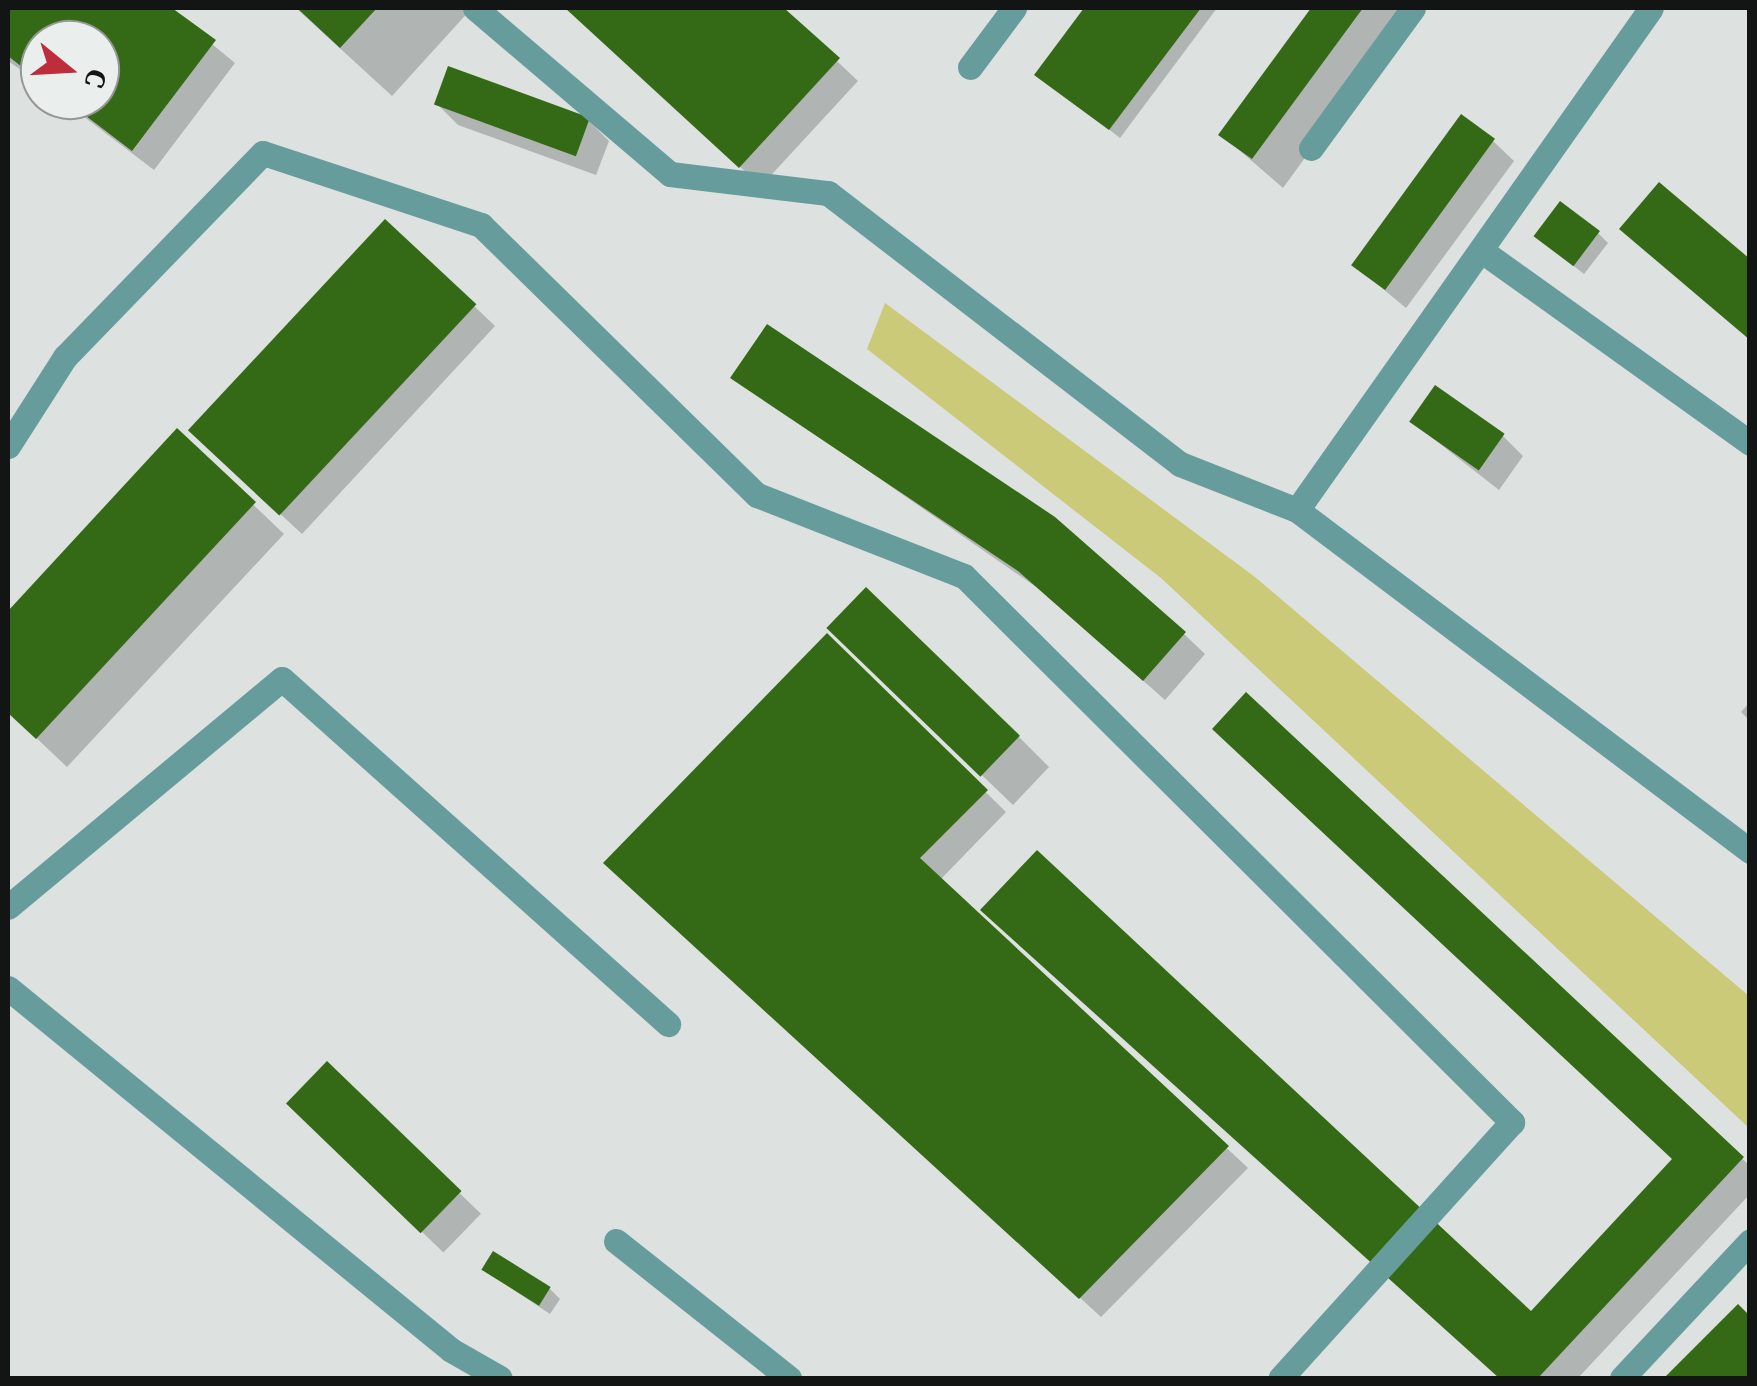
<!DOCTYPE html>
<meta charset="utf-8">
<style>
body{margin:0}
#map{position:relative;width:1757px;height:1386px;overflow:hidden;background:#dde1df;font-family:"Source Serif 4",serif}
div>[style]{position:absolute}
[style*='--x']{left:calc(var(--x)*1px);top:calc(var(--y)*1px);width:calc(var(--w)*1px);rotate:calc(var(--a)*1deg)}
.green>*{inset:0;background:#cbca79}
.shadow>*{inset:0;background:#0003;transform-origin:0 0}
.building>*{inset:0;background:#346a15;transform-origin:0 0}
.minor>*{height:25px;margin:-12.5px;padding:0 12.5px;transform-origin:12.5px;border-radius:12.5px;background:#669d9c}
span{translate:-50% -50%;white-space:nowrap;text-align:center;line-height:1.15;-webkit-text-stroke:10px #eaeeec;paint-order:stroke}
.frame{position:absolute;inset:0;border:10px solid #131414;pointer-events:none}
.north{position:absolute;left:20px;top:20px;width:100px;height:100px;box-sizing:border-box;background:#eaeeec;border:2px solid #949796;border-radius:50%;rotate:108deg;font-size:28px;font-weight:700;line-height:40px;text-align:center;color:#131414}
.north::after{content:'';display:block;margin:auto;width:35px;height:45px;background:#bd2d3b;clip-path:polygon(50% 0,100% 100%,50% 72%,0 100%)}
</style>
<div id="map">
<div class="green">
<div style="clip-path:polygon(885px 303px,1255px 577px,1749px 996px,1749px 1128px,1161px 578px,867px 349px)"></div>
</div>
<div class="shadow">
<div style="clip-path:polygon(8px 8px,168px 8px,235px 63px,154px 170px,62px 100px,100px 100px,100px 40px,40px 40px,40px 83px,8px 61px)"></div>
<div style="clip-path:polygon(296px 8px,472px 8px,392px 96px)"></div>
<div style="clip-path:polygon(567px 8px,781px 8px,858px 81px,761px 186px)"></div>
<div style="clip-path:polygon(1087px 8px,1217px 8px,1120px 138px,1038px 74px)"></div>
<div style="clip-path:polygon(1314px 8px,1414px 8px,1283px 188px,1222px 135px)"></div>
<div style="clip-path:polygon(437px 104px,588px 120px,609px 141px,596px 175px,458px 125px)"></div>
<div style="clip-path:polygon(1493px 141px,1514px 161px,1406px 308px,1354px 265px)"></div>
<div style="clip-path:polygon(1598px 233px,1608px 243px,1584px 274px,1547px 245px)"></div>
<div style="clip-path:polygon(474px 306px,495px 326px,302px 534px,212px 451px)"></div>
<div style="clip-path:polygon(734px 378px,1184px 634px,1205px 654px,1165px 700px,1042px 591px)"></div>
<div style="clip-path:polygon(1412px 422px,1503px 436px,1523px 456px,1499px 490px)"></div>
<div style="clip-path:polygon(177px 432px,284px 534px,67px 767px,8px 711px,8px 614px)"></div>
<div style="clip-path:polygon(827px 637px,1006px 812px,940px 880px,1248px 1168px,1101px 1317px,627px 883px)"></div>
<div style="clip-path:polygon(861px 659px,1019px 737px,1049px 767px,1013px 805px)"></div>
<div style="clip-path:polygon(1246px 696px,1750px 1166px,1750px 1194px,1578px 1378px,1501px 1378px,1004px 930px,1531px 1315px,1675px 1159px)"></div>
<div style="clip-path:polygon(1750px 702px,1750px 721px,1741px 712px)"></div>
<div style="left:327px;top:1065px;width:214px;height:54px;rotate:44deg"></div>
<div style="clip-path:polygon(484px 1270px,550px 1289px,560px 1299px,550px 1314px)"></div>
</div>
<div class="building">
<div style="clip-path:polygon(8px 8px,172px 8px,216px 40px,132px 151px,65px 100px,100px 100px,100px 40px,40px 40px,40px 81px,8px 56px)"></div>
<div style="clip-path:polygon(297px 8px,377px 8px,340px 48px)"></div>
<div style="clip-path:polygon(565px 8px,784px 8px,840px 58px,739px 168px)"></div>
<div style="clip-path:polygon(1084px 8px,1201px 8px,1109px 130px,1034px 75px)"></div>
<div style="clip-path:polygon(1311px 8px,1363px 8px,1252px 159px,1218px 135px)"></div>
<div style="left:448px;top:66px;width:151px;height:41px;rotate:20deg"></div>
<div style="left:1461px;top:114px;width:42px;height:187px;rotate:36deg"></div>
<div style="clip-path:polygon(1659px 182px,1750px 259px,1750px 340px,1619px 229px)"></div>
<div style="left:1560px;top:201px;width:50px;height:44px;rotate:37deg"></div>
<div style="left:385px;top:219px;width:125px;height:289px;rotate:43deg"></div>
<div style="clip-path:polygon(767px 324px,1055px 517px,1186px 632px,1143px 681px,1018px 571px,730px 378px)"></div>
<div style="left:1435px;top:385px;width:85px;height:45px;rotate:35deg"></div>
<div style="clip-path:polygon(177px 428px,256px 502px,36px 739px,8px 713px,8px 611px)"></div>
<div style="left:866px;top:587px;width:214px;height:57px;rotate:44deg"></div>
<div style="clip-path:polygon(827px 633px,988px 790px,920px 858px,1229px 1146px,1079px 1299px,603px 863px)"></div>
<div style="clip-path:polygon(1246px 692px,1744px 1157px,1538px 1378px,1499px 1378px,980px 910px,1037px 850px,1531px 1311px,1672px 1159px,1212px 729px)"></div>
<div style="left:327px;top:1061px;width:187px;height:59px;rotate:44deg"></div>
<div style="left:493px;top:1251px;width:68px;height:22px;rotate:32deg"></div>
<div style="clip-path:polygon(1738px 1304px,1750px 1316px,1750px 1378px,1664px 1378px)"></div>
</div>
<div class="minor">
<div style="--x:475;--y:8;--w:256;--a:40.4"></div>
<div style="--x:670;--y:174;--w:159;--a:6.9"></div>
<div style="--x:828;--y:193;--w:444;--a:37.6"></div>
<div style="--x:1180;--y:464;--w:126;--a:21.5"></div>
<div style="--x:1297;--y:510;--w:614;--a:-54.81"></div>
<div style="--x:970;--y:67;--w:74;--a:-53.3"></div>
<div style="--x:1311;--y:148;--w:173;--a:-53.9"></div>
<div style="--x:1482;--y:251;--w:330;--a:35.6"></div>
<div style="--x:8;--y:446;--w:106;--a:-57.4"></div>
<div style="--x:65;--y:357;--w:284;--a:-45.9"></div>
<div style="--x:263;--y:153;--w:230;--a:18.3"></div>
<div style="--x:481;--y:225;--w:386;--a:44.4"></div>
<div style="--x:757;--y:495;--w:222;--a:21.4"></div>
<div style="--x:964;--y:576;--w:774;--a:44.9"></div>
<div style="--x:1512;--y:1122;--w:345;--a:132.1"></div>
<div style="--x:1297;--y:510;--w:567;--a:36.97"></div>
<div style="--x:8;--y:907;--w:356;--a:-39.8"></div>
<div style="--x:282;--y:679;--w:518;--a:41.79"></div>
<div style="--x:8;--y:988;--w:572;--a:39.25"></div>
<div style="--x:451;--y:1350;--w:56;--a:29.7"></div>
<div style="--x:616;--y:1241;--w:221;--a:38.4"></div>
<div style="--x:1622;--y:1378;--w:187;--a:-46.9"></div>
</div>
<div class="frame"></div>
<div class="north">С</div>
</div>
